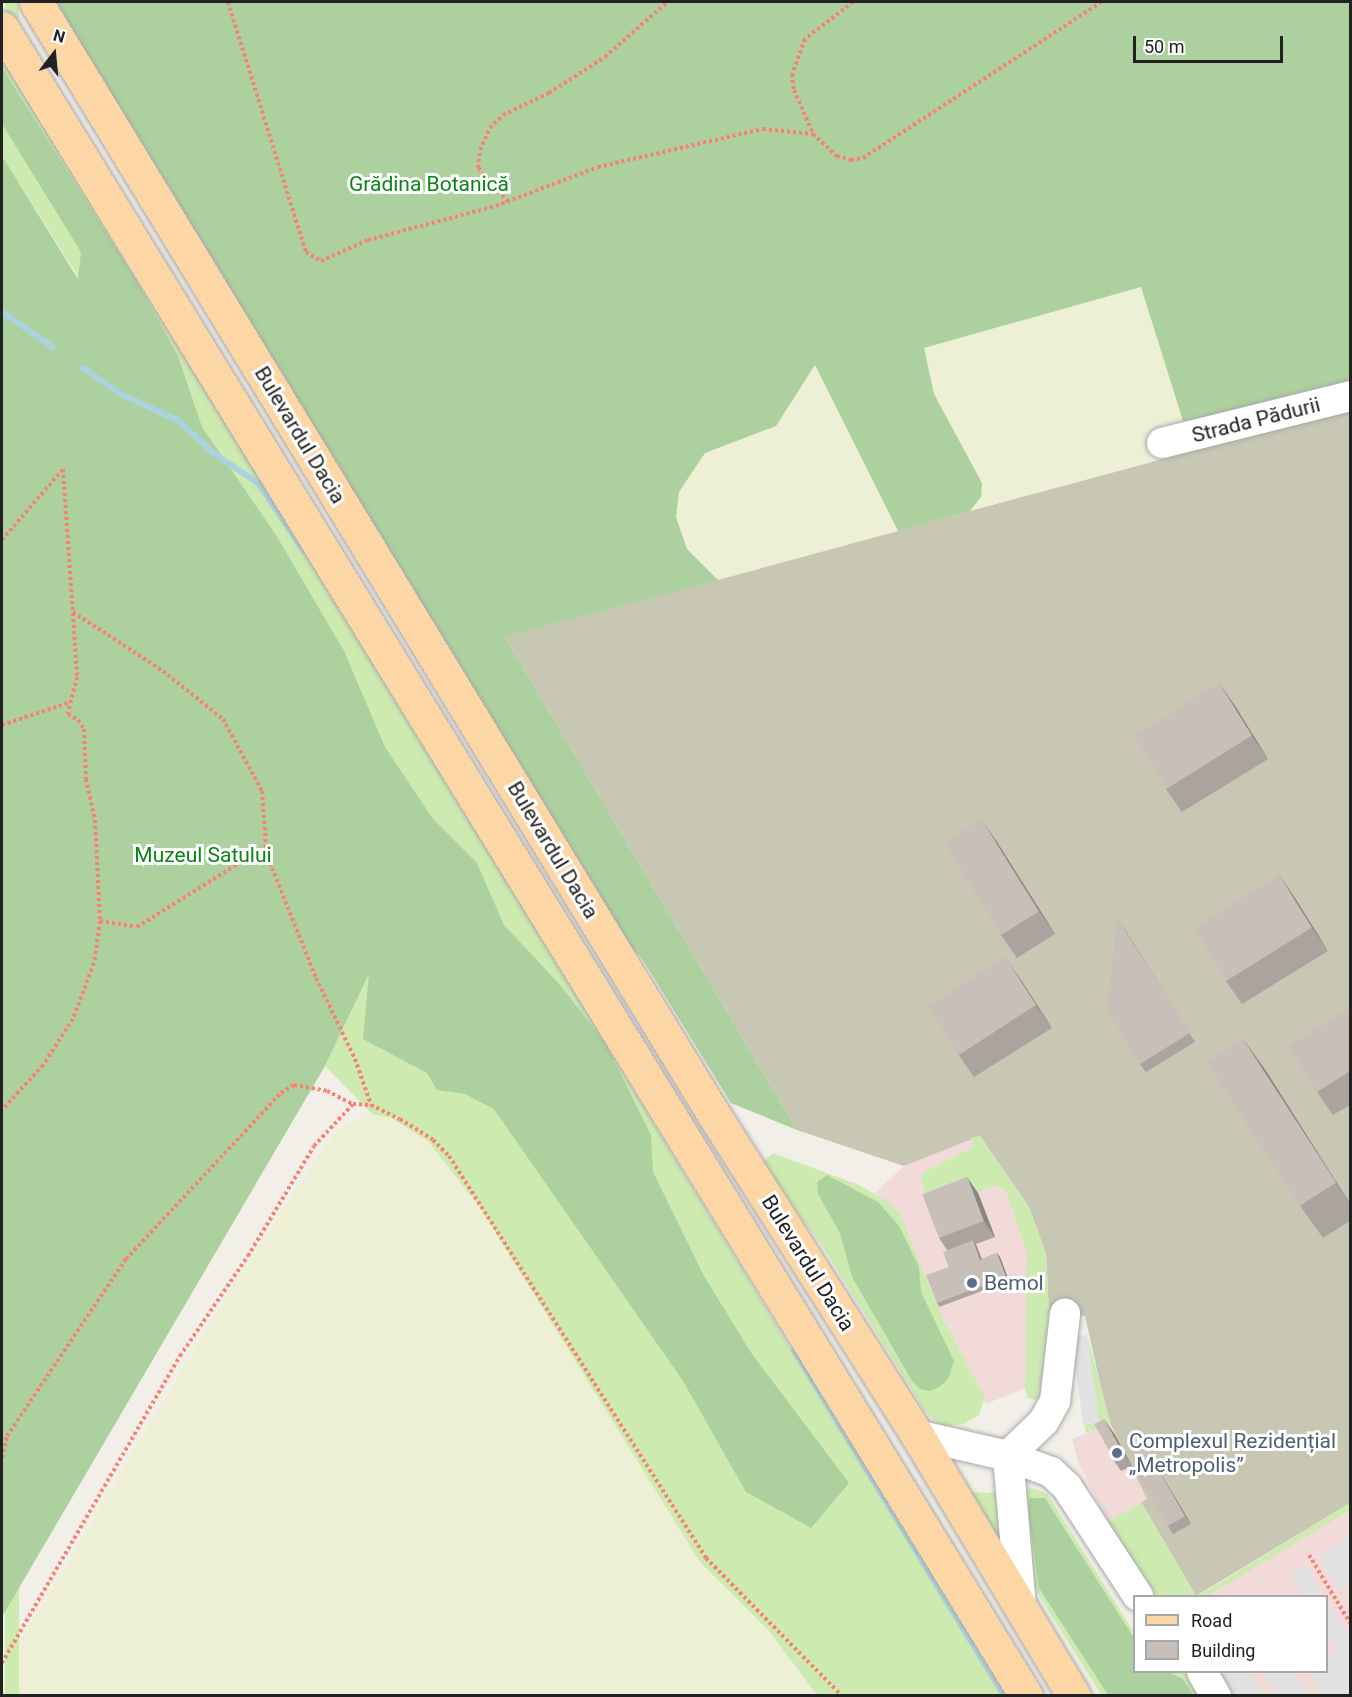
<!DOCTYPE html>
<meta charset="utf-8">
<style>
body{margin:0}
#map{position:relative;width:1352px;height:1697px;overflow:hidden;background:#f2efe9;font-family:Roboto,sans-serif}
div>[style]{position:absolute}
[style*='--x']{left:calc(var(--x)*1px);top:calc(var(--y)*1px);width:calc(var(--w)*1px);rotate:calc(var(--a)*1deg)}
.commercial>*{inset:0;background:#f2dad9}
.construction>*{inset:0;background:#c7c7b4}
.farmland>*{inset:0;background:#eef0d5}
.grass>*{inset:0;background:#cdebb0;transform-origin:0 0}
.forest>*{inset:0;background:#add19e}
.parking>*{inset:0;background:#e2e2e2;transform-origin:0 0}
.stream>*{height:6px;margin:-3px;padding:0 3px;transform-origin:3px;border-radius:3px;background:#aad3df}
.path>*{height:4px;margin-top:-2px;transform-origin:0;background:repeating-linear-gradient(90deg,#fa8072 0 3px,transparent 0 6px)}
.roads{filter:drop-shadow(0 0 2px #a9a9a9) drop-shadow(0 0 2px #a9a9a9)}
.minor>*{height:30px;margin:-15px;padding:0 15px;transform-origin:15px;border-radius:15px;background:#fff}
.major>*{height:33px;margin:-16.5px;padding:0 16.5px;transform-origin:16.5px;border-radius:16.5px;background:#fcd6a4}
.wall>*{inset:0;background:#aba49e}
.shaded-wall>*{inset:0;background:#8b8681}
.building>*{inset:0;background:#c7bfb8;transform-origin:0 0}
.dots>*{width:16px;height:16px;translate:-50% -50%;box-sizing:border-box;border:3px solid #fff;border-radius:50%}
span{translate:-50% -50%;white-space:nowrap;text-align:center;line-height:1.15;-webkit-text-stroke:6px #fff;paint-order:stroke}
.park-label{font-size:21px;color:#0c8416}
.street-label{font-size:21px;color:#222}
.service-label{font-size:21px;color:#4e5e75}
.left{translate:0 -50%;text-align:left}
.frame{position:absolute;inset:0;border:3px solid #222;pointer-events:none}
.legend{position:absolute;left:1133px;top:1595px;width:195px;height:78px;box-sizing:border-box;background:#fff;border:2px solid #a7a7a7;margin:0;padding:8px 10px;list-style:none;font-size:18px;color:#222}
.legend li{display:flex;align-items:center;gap:12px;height:30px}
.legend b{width:30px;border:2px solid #a7a7a7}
.north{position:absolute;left:24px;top:24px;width:60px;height:60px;-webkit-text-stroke:4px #fff;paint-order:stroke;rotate:16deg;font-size:16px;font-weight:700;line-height:24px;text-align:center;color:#222}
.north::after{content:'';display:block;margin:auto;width:21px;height:27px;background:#222;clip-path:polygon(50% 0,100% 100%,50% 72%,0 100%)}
.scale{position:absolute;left:1133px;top:36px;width:150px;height:27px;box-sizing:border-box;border:3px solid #222;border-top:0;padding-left:8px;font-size:18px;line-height:21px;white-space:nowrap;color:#222;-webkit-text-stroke:4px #fff;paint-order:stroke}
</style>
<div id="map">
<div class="commercial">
<div style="clip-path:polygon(980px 1136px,1029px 1207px,1049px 1312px,1043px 1381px,986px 1404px,944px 1321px,901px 1216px,875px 1193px,904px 1166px)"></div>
<div style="clip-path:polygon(1111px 1424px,1147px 1499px,1108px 1522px,1078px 1462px,1072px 1439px)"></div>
<div style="clip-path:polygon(1350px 1503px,1350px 1695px,1199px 1695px,1185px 1672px,1326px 1672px,1326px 1596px,1198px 1596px)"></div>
</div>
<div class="construction">
<div style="clip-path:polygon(1350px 408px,1350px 1503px,1196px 1596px,1141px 1502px,1147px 1499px,1108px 1419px,1085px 1316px,1049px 1312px,1046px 1254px,1029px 1207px,980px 1136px,904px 1166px,797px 1130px,505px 637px)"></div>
</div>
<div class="farmland">
<div style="clip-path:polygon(1142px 287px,1183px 421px,1166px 423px,1148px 463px,970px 511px,981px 497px,934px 394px,924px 348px)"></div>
<div style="clip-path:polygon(815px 365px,898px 531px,718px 580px,687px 549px,676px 517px,679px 492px,705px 453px,776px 426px)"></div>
<div style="clip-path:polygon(372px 1114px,391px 1118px,428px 1141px,481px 1209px,700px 1562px,769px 1631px,817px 1695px,2px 1696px,2px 1672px,232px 1286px,336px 1131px)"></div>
</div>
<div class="grass">
<div style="left:5px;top:2px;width:14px;height:1986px"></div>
<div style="clip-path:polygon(2px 50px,1001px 1695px,817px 1695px,769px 1631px,700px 1562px,481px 1209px,428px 1141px,391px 1118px,372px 1114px,325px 1066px,433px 841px,2px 156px)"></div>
<div style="clip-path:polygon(980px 1136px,1029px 1207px,1046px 1254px,1049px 1312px,1041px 1396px,1035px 1400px,1028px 1398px,1025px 1390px,1027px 1253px,1007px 1193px,997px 1185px,931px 1208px,922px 1180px,922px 1173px,975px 1146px,970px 1138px)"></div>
<div style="clip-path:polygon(773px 1153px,859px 1185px,889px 1202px,901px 1216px,944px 1321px,985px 1397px,979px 1415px,964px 1424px,946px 1426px,936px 1423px,924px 1409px,821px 1244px,761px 1164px)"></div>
<div style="clip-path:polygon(1087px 1335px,1111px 1424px,1086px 1433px,1084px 1425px,1099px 1422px)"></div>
<div style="clip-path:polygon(1032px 1488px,1047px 1494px,1134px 1632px,1134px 1672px,1185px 1672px,1199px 1695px,1101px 1695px,1029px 1579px,1026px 1490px)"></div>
<div style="clip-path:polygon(969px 1492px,998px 1493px,999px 1544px)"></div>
<div style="clip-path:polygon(1141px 1502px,1196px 1596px,1156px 1596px,1108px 1522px)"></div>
<div style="clip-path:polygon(1350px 1503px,1350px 1510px,1208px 1596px,1198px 1596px)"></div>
</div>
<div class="forest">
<div style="clip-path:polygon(49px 2px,1350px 2px,1350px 388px,1257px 413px,1183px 421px,1141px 287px,924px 348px,934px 394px,982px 483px,981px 497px,970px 511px,898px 531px,815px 365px,776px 426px,705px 453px,679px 492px,676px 517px,687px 549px,718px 580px,505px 637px,797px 1130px,731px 1103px,641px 957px,630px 947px)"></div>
<div style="clip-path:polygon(2px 68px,136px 280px,178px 356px,202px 427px,276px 535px,344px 651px,385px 747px,433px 819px,477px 863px,504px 925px,561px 986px,606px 1044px,651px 1135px,653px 1172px,704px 1276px,752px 1354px,849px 1483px,811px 1528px,746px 1492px,683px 1381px,494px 1109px,465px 1094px,437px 1090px,427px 1073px,363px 1039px,369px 974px,325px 1066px,2px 1617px,2px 156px,78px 279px,81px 252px,2px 124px)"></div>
<div style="clip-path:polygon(827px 1175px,878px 1202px,899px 1226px,919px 1267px,921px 1292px,954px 1361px,948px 1379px,939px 1387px,930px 1391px,920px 1389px,912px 1381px,852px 1277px,840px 1233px,818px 1194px,817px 1182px)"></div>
<div style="clip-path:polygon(1030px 1498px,1045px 1498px,1134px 1638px,1134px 1672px,1168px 1672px,1183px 1679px,1193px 1695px,1108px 1695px,1039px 1588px,1028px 1509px)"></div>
</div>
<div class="parking">
<div style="left:1087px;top:1335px;width:88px;height:16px;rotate:82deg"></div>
<div style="clip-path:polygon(1350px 1538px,1350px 1583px,1338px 1590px,1318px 1557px)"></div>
<div style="clip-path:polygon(1305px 1565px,1325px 1596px,1305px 1596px,1291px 1574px)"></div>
<div style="clip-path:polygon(1327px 1599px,1350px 1638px,1350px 1695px,1323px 1695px,1308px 1672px,1326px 1672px,1327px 1651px,1329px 1654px,1337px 1648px,1327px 1632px)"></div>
<div style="clip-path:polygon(1220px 1672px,1249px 1672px,1264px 1695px,1235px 1695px)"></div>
<div style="clip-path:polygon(1263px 1672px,1293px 1672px,1308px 1695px,1279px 1695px)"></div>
</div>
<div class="stream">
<div style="--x:2;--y:312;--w:62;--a:34.5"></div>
<div style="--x:83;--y:368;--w:46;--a:34.4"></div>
<div style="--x:121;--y:394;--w:64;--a:25"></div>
<div style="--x:179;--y:421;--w:45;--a:43.2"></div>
<div style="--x:212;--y:452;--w:57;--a:34.2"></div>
<div style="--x:259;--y:484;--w:81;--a:56.1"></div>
<div style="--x:794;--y:1350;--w:405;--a:58.7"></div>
</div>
<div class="path">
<div style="--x:228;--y:2;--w:262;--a:72.7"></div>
<div style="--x:306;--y:252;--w:17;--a:31"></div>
<div style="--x:321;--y:261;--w:51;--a:-24.1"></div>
<div style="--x:368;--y:240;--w:132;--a:-14.9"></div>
<div style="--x:496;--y:206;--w:109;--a:-20.9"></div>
<div style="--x:598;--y:167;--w:169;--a:-13"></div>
<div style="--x:763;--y:129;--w:50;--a:5.7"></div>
<div style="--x:853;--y:2;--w:61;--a:142.4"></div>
<div style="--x:805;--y:39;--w:37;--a:110"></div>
<div style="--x:792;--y:74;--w:16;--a:83"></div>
<div style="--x:794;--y:90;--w:48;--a:66.6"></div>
<div style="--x:813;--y:134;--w:33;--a:43"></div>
<div style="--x:837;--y:156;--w:15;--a:16"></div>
<div style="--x:851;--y:160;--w:12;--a:-9"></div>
<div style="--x:863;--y:158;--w:285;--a:-33.2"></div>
<div style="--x:508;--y:202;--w:45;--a:-131.4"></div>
<div style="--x:478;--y:168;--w:18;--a:-84"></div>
<div style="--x:480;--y:150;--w:24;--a:-66"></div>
<div style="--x:490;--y:128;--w:18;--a:-45"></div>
<div style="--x:503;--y:115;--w:51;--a:-25.6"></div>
<div style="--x:549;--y:93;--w:67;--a:-32.7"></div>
<div style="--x:605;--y:57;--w:83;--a:-41.6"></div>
<div style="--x:2;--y:540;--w:94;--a:-49.3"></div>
<div style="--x:63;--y:469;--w:208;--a:86.1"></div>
<div style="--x:77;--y:677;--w:38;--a:104"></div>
<div style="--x:68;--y:714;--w:12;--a:31"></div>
<div style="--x:78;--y:720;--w:11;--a:56"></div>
<div style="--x:84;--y:729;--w:50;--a:87.7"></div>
<div style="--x:86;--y:779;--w:42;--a:77.6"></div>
<div style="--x:95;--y:820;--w:101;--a:87.2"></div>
<div style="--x:100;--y:921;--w:42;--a:98.1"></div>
<div style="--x:94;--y:963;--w:60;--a:110.6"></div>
<div style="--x:73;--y:1019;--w:55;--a:123.1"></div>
<div style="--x:43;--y:1065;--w:61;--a:132.3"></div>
<div style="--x:73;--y:612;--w:108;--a:33.2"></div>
<div style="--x:163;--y:671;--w:77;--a:38.7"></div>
<div style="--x:223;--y:719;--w:82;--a:61.6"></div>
<div style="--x:262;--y:791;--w:55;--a:85.8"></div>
<div style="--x:266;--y:846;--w:23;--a:75"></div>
<div style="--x:272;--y:868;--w:118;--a:68.2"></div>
<div style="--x:316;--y:978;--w:90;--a:64.3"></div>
<div style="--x:355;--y:1059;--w:49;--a:70.8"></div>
<div style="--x:2;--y:725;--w:70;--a:-18.4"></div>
<div style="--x:100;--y:921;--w:37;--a:9"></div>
<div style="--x:137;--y:927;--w:152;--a:-32.1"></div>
<div style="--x:2;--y:1458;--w:23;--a:-77"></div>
<div style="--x:7;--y:1436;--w:213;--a:-56.1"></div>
<div style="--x:126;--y:1259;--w:227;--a:-47"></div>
<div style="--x:281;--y:1093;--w:15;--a:-32"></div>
<div style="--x:294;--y:1085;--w:34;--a:10"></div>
<div style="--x:327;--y:1091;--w:29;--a:27"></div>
<div style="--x:1309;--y:1555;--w:79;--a:58.9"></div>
<div style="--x:2;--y:1663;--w:355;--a:-59.9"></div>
<div style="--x:180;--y:1356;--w:121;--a:-55.8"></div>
<div style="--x:248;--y:1256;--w:128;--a:-59"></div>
<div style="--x:314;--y:1146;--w:57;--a:-47.1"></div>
<div style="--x:353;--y:1104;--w:18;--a:3"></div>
<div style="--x:371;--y:1105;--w:32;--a:26"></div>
<div style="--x:400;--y:1119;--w:39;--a:32"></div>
<div style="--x:433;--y:1140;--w:23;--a:45"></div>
<div style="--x:449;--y:1156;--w:477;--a:57.4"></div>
<div style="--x:706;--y:1558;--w:194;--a:45.4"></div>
</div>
<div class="roads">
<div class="minor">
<div style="--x:1162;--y:443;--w:194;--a:-14"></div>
<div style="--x:917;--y:1435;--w:93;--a:13"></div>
<div style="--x:1008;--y:1456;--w:46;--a:20.4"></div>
<div style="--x:1051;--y:1472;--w:22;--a:43"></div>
<div style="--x:1067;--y:1487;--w:130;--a:56.9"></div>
<div style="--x:1008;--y:1456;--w:50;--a:-44.2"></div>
<div style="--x:1044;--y:1421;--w:23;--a:-61"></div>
<div style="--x:1055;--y:1401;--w:88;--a:-83.4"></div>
<div style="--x:1008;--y:1456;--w:152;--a:85.1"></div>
<div style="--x:1202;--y:1672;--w:28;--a:60"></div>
</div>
<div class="major">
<div style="--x:36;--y:2;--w:1307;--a:58.65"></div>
<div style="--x:716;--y:1118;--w:375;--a:57.6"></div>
<div style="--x:917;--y:1435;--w:305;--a:59"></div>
<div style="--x:2;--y:28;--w:1957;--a:58.45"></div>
</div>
</div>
<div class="wall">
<div style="clip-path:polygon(1219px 683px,1235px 706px,1268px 759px,1182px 812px,1166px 789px)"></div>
<div style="clip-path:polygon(997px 842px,1055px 934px,1017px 958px,1001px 935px)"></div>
<div style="clip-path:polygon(1279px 875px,1295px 898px,1328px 951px,1242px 1004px,1226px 981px)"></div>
<div style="clip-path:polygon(1123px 926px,1195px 1042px,1146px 1072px,1140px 1064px)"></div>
<div style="clip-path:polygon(1021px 980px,1052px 1028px,974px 1077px,958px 1054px)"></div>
<div style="clip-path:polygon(1350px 1008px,1350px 1105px,1333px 1115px,1317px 1092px)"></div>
<div style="clip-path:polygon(1243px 1039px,1266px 1071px,1350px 1203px,1350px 1221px,1323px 1238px,1300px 1206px)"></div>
<div style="clip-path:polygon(978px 1193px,995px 1237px,976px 1244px,982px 1259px,997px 1253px,1000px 1257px,1009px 1281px,939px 1307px,937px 1303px,949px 1267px,947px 1250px,939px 1238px)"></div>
<div style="clip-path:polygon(1104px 1419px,1115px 1435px,1132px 1466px,1121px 1471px,1110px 1455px)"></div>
<div style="clip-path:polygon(1156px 1466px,1191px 1524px,1173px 1534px,1168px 1526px)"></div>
</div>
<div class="shaded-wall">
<div style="clip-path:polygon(1219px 683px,1235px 706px,1268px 759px,1252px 736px)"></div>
<div style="clip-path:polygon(981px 819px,997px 842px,1055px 934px,1039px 911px)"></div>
<div style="clip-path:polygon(1279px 875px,1295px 898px,1328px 951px,1312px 928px)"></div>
<div style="clip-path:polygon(1005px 957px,1021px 980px,1052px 1028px,1036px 1005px)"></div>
<div style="clip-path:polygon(1243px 1039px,1266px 1071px,1350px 1204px,1336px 1183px)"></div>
<div style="clip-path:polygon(967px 1177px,978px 1193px,995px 1237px,984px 1221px)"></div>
<div style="clip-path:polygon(973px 1240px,976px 1245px,983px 1264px,980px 1260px)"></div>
<div style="clip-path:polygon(997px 1253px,1000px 1257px,1009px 1281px,1006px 1277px)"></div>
<div style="clip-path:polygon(1104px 1419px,1115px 1435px,1132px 1466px,1121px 1450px)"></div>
<div style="clip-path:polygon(1156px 1466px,1161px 1474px,1191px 1524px,1185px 1516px)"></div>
</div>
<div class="building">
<div style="left:1219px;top:683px;width:62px;height:100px;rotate:58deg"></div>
<div style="left:981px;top:819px;width:109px;height:44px;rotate:58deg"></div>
<div style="left:1279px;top:875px;width:62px;height:100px;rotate:58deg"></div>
<div style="clip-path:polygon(1117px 918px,1190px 1033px,1140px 1064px,1107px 1011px)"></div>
<div style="left:1005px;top:957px;width:57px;height:92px;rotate:57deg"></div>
<div style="clip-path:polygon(1350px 1008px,1350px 1071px,1317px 1092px,1289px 1046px)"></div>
<div style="left:1243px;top:1039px;width:171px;height:43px;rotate:57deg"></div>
<div style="left:967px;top:1177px;width:47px;height:48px;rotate:69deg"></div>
<div style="clip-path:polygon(973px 1240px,980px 1260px,997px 1253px,1006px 1277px,937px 1303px,926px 1275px,949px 1267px,943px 1252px)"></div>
<div style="left:1104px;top:1419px;width:35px;height:11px;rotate:61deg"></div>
<div style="left:1156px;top:1466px;width:58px;height:20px;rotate:60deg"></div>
</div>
<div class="dots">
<div style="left:972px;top:1283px;background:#5c6f8a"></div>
<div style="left:1117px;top:1453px;background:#5c6f8a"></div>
</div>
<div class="park-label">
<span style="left:429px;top:184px">Grădina Botanică</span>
<span style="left:203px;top:855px">Muzeul Satului</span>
</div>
<div class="street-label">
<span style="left:1256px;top:420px;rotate:-14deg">Strada Pădurii</span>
<span style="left:300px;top:435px;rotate:59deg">Bulevardul Dacia</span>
<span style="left:553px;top:850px;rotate:59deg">Bulevardul Dacia</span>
<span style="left:808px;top:1263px;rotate:58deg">Bulevardul Dacia</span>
</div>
<div class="service-label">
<span class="left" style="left:984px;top:1283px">Bemol</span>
<span class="left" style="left:1129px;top:1453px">Complexul Rezidențial<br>„Metropolis”</span>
</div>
<div class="frame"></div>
<ul class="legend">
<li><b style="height:8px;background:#fcd6a4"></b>Road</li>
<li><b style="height:16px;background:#c7bfb8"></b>Building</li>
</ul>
<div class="north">N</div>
<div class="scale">50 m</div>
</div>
